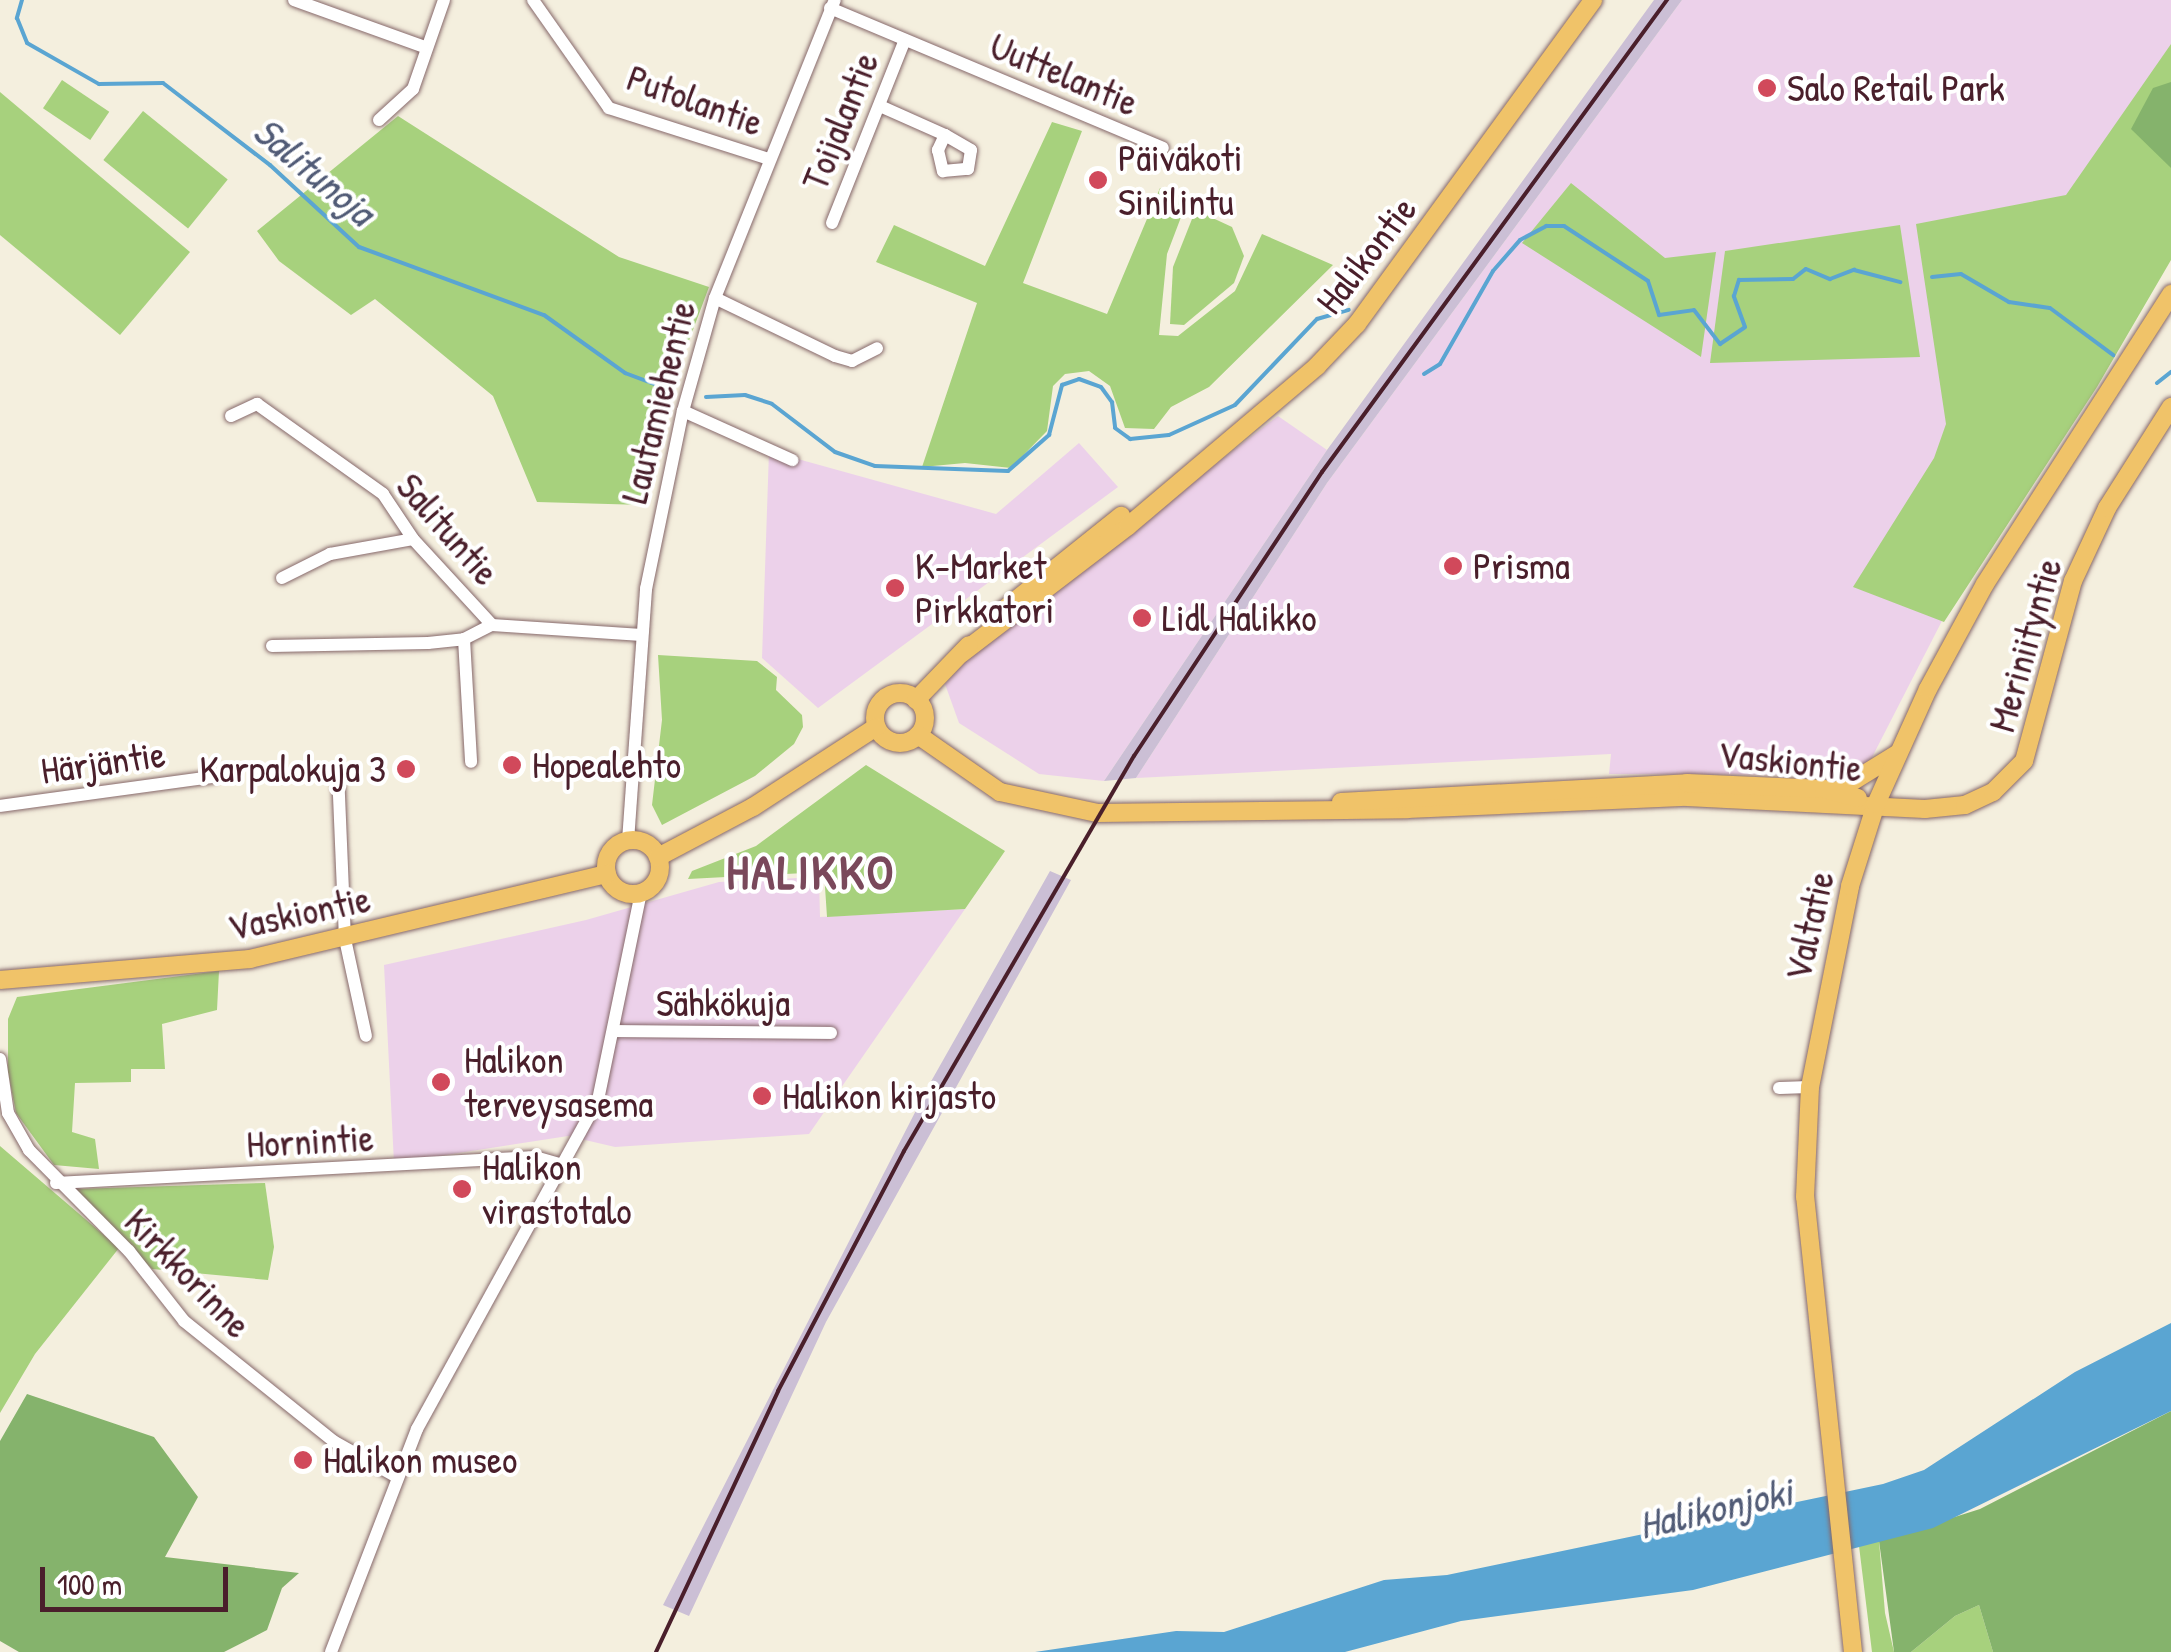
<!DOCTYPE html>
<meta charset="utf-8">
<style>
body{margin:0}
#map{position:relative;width:2171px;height:1652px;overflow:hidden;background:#f4efde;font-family:"Patrick Hand",sans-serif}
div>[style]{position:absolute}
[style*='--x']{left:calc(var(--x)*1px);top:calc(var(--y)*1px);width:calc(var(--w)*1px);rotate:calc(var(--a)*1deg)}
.built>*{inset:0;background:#ecd1ea}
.industrial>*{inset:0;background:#cbbfd5}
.green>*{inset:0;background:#a7d17d;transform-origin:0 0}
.forest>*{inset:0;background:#85b36c}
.water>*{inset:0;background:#5aa5d2}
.stream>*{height:4px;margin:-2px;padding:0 2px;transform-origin:2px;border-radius:2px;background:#5aa5d2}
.roads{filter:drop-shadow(0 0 2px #86686a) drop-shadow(0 0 2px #86686a)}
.minor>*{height:12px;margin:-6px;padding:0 6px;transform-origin:6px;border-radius:6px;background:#fff}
.major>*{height:18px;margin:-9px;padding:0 9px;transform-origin:9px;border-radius:9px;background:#f0c369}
.major>.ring{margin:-9px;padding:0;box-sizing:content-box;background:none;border:18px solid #f0c369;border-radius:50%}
.rail>*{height:4px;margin:-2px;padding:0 2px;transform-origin:2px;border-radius:2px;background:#4a1f2b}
.dots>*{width:28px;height:28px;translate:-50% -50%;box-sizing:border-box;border:5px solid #fff;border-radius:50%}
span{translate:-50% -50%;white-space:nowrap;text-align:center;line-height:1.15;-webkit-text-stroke:8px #fff;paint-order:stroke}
.street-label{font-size:38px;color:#4a1f2b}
.poi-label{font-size:38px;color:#4a1f2b}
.left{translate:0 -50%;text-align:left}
.right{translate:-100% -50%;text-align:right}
.water-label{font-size:40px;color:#515b76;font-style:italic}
.district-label{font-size:48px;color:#7a485b;font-weight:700;letter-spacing:2.5px}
.scale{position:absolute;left:40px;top:1567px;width:188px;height:45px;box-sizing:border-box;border:5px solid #4a1f2b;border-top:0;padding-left:12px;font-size:30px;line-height:35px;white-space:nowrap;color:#4a1f2b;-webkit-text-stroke:8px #fff;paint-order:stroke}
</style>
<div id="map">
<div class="built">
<div style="clip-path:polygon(1682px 0,2171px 0,2171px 255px,1966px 574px,1863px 775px,1609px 774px,1611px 754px,1136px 778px,1327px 483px)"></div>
<div style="clip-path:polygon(1278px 416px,1327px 450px,1104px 781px,1039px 774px,959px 723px,945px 684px,978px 647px)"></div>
<div style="clip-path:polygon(1079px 443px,1118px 487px,818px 708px,762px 658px,769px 451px,996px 514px)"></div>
<div style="clip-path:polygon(819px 877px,820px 917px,965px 909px,809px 1134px,615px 1147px,568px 1136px,394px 1163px,384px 965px,586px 920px,719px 882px)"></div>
</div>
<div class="industrial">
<div style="clip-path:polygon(1654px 0,1682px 0,1327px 483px,1136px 778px,1104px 781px,1327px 450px)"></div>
<div style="clip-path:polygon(1050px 871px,1071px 880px,826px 1322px,689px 1616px,663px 1605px,929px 1085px)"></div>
</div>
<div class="green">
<div style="clip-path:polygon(2171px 44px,2171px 260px,2097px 387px,1944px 622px,1853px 587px,1934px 458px,1946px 424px,1916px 224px,2066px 195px)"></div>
<div style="left:62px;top:80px;width:57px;height:34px;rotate:34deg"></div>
<div style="clip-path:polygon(0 92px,190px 252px,120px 335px,0 235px)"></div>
<div style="left:143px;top:111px;width:109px;height:63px;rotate:39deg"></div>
<div style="clip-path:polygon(398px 116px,619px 257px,709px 287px,675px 378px,644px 505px,537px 502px,493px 396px,375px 299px,351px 315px,279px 261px,257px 231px)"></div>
<div style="clip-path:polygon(1052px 122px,1082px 131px,1023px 283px,1107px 314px,1160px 188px,1186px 204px,1167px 254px,1159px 335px,1178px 336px,1235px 291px,1262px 234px,1333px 265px,1209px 387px,1171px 407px,1154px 429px,1125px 428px,1110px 386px,1089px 371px,1065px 374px,1053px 386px,1047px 431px,1011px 468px,965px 463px,922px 467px,977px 303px,876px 262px,894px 225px,985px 266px)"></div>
<div style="clip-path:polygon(1571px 183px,1665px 258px,1716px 252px,1701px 357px,1522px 243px)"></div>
<div style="clip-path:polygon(1204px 214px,1232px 227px,1244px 256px,1234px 283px,1184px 325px,1170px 324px,1173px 267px,1192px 219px)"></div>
<div style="clip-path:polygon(1900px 225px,1920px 357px,1710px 363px,1725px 251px)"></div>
<div style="clip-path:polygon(658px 655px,757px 661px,777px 677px,776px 690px,802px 715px,803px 727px,794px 744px,755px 776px,662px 825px,652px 805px,662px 720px)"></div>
<div style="clip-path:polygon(866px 765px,1005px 851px,965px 909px,827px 917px,824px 872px,688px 879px,692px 871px,756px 846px)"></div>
<div style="clip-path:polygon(219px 971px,217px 1010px,162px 1024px,165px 1069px,131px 1069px,131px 1082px,75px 1083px,72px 1132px,95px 1139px,99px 1169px,54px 1165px,16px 1113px,8px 1072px,8px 1019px,17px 997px)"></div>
<div style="clip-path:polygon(0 1146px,119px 1248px,35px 1354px,0 1413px)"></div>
<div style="clip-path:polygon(265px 1183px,274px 1247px,268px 1280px,152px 1269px,75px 1189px)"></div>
<div style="clip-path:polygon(1879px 1541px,1885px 1613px,1894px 1652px,1872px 1652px,1859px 1546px)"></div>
<div style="clip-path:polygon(1979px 1605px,1993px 1652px,1911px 1652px,1955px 1616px)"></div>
</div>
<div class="forest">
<div style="clip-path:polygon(2171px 82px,2171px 168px,2131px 129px,2153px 88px)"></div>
<div style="clip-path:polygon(27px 1394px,154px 1437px,198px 1497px,165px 1557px,299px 1573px,282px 1588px,267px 1630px,224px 1652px,19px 1652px,0 1641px,0 1441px)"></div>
<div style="clip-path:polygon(2171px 1411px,2171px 1652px,1993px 1652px,1979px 1605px,1955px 1616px,1911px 1652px,1894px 1652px,1879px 1541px,1980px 1509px)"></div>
</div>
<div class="water">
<div style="clip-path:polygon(2171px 1323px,2171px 1411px,1933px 1528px,1693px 1590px,1461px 1621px,1345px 1652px,1035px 1652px,1176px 1631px,1224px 1632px,1384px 1580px,1447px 1575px,1883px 1484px,1924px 1470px,2075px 1372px)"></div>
</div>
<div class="stream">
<div style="--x:22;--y:0;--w:19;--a:106"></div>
<div style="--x:17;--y:18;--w:27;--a:68"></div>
<div style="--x:27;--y:43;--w:83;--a:29.7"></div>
<div style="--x:99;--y:84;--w:64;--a:-0.9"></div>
<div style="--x:163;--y:83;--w:135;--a:37.5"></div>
<div style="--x:270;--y:165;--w:121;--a:42.7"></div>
<div style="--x:359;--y:247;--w:197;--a:20.2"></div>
<div style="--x:544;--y:315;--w:100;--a:35.6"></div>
<div style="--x:625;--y:373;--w:46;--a:20.4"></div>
<div style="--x:1932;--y:277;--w:29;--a:-6"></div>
<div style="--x:1961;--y:274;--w:56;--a:30.3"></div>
<div style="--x:2009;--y:302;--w:41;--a:8.3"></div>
<div style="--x:2050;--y:308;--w:79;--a:36.7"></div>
<div style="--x:1424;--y:374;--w:19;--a:-32"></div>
<div style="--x:1440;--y:364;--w:107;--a:-60.3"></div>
<div style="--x:1493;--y:271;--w:41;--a:-48.9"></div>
<div style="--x:1520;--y:240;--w:30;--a:-28"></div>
<div style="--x:1546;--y:226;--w:18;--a:0"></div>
<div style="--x:1564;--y:226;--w:100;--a:33.2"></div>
<div style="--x:1648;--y:281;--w:36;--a:72"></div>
<div style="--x:1659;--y:315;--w:35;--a:-8"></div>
<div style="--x:1694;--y:310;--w:43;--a:52.6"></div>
<div style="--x:1720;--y:344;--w:30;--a:-34"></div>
<div style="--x:1745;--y:327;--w:33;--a:-110"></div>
<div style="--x:1734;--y:296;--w:17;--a:-73"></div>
<div style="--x:1739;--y:280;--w:54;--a:-1.1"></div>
<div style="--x:1793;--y:279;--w:16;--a:-38"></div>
<div style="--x:1806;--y:269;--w:26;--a:23"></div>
<div style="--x:1830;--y:279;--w:26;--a:-21"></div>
<div style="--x:1854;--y:270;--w:48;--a:14.6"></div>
<div style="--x:2157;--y:383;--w:18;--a:-38"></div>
<div style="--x:706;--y:397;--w:39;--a:-3"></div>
<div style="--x:745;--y:395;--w:28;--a:18"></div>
<div style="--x:772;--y:404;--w:79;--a:37.3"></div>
<div style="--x:835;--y:452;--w:42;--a:19.3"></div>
<div style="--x:875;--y:466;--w:133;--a:2.2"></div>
<div style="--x:1008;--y:471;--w:55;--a:-41.3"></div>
<div style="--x:1049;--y:435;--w:52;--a:-75.4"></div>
<div style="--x:1062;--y:385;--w:18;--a:-19"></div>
<div style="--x:1079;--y:379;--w:23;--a:20"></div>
<div style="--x:1101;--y:387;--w:19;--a:54"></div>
<div style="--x:1112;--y:402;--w:26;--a:83"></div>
<div style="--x:1115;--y:428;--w:19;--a:36"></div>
<div style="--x:1130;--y:439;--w:39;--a:-6"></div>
<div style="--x:1169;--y:435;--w:72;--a:-24.4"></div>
<div style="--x:1235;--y:405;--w:119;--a:-46.4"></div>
<div style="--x:1317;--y:319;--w:33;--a:-16"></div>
</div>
<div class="roads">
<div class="minor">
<div style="--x:294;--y:0;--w:141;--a:19.8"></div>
<div style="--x:533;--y:0;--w:132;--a:54.9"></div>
<div style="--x:609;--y:108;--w:168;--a:17.7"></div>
<div style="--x:830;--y:8;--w:361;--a:22.8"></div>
<div style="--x:880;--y:106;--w:71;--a:24"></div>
<div style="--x:945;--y:135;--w:17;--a:115"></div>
<div style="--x:938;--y:150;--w:22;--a:77"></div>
<div style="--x:943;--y:171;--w:25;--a:-5"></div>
<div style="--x:968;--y:169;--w:19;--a:-81"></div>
<div style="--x:971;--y:150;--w:30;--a:-150"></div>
<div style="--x:379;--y:120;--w:46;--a:-42.4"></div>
<div style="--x:413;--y:89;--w:94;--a:-70.8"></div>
<div style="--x:832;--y:223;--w:197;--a:-68.3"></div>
<div style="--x:715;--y:298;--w:133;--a:25.8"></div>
<div style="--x:835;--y:356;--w:18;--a:16"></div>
<div style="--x:852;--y:361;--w:28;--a:-27"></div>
<div style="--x:683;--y:411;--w:120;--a:24.2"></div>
<div style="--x:231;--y:416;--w:29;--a:-25"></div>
<div style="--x:257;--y:404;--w:155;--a:35.5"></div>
<div style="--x:383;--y:494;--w:54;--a:56.3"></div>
<div style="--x:413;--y:539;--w:117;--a:47.4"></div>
<div style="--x:492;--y:625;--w:150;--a:3.8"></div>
<div style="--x:282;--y:578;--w:54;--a:-26.6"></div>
<div style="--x:330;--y:554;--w:84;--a:-10.2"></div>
<div style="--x:464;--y:639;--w:123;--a:86.7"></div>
<div style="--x:272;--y:646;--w:156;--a:-1.1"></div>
<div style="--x:428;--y:643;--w:36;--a:-6"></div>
<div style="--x:464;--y:639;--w:31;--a:-27"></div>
<div style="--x:338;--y:772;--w:167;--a:87.6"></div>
<div style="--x:345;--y:939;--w:99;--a:77.8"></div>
<div style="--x:0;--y:806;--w:215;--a:-7.8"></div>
<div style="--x:628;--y:841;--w:253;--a:-85.9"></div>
<div style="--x:646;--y:589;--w:182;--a:-78.3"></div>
<div style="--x:683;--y:411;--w:117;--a:-74.2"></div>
<div style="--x:715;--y:298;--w:321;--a:-68.1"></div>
<div style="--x:616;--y:1031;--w:215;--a:0.5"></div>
<div style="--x:0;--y:1059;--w:55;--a:81.6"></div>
<div style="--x:8;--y:1113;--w:43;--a:60.4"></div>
<div style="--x:29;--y:1150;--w:142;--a:45.3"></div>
<div style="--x:129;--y:1251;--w:89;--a:51.8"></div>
<div style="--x:184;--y:1321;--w:191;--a:38.8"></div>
<div style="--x:333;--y:1441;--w:73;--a:29.4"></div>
<div style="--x:1779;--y:1088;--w:31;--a:-2"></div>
<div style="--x:56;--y:1183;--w:480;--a:-3.1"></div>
<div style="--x:535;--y:1157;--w:32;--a:16"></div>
<div style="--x:331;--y:1652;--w:239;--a:-68.9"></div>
<div style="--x:417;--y:1429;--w:376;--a:-61.2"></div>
<div style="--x:598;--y:1100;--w:212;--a:-78.3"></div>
</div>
<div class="major">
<div style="--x:1001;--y:612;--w:154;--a:-38.7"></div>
<div style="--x:962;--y:653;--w:209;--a:-37.4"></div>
<div style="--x:1128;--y:526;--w:248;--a:-40.2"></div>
<div style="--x:1317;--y:366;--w:58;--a:-46.4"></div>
<div style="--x:1357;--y:324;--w:401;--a:-53.9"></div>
<div class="ring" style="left:875px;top:693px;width:32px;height:32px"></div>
<div style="--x:916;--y:700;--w:76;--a:-46.1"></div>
<div style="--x:918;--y:735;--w:100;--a:34.8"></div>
<div style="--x:1000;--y:792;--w:99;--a:12.2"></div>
<div style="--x:1097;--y:813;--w:310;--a:-0.7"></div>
<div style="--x:1407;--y:809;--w:280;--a:-2.5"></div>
<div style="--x:1687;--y:797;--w:238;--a:2.9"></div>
<div style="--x:1925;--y:809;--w:40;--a:-5.7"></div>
<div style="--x:1965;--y:805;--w:31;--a:-25"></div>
<div style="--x:1993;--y:792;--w:44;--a:-45"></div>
<div style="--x:2024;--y:761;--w:187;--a:-74.8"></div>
<div style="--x:2073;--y:581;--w:81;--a:-65"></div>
<div style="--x:2107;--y:508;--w:120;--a:-57.6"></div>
<div style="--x:1837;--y:791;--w:70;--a:-31.7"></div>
<div style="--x:1341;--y:802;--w:347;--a:-3.1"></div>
<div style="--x:1687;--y:783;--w:137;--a:2.5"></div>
<div style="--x:1824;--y:789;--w:35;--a:15"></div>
<div class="ring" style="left:606px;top:840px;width:36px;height:36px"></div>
<div style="--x:658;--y:857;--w:107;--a:-27.8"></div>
<div style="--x:753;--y:807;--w:147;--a:-33"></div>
<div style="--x:0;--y:980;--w:251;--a:-4.8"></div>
<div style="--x:250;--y:959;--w:367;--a:-13.4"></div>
<div style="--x:1853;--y:1652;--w:458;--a:-96"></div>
<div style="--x:1805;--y:1197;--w:110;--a:-87.4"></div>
<div style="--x:1810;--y:1087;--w:205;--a:-78.7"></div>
<div style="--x:1850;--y:886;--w:86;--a:-72.4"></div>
<div style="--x:1876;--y:804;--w:126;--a:-65.7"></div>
<div style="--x:1928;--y:689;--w:119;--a:-61.5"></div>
<div style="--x:1985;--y:584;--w:345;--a:-57.3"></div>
</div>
</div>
<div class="rail">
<div style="--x:656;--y:1652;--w:288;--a:-64.9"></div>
<div style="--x:778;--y:1391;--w:271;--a:-62.3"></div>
<div style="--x:904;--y:1151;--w:457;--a:-59.8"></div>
<div style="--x:1134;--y:756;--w:341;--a:-56.5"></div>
<div style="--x:1322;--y:472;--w:585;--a:-53.84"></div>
</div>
<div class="dots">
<div style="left:1767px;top:88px;background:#d1495b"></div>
<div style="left:1098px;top:180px;background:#d1495b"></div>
<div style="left:1453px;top:566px;background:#d1495b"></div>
<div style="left:895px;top:588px;background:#d1495b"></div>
<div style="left:1142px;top:618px;background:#d1495b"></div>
<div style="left:512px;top:765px;background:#d1495b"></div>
<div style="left:406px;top:769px;background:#d1495b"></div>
<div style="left:441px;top:1082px;background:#d1495b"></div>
<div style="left:762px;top:1096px;background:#d1495b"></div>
<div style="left:462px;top:1189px;background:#d1495b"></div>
<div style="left:303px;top:1460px;background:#d1495b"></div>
</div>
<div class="street-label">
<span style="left:1064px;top:74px;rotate:23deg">Uuttelantie</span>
<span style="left:695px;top:100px;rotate:20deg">Putolantie</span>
<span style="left:840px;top:121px;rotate:-68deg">Toijalantie</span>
<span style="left:1366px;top:255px;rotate:-52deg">Halikontie</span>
<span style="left:658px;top:402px;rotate:-76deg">Lautamiehentie</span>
<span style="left:448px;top:529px;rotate:49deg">Salituntie</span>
<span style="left:2025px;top:645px;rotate:-74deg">Meriniityntie</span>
<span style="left:1790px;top:761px;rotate:6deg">Vaskiontie</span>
<span style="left:103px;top:762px;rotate:-8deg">Härjäntie</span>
<span style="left:299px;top:913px;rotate:-12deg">Vaskiontie</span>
<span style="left:1809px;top:926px;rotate:-77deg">Valtatie</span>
<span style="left:723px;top:1003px">Sähkökuja</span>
<span style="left:310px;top:1141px;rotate:-3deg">Hornintie</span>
<span style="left:188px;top:1273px;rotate:46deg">Kirkkorinne</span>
</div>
<div class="poi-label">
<span class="left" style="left:1787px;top:88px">Salo Retail Park</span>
<span class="left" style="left:1118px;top:180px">Päiväkoti<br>Sinilintu</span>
<span class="left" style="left:915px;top:588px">K-Market<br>Pirkkatori</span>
<span class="left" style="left:1473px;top:566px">Prisma</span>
<span class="left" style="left:1162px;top:618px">Lidl Halikko</span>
<span class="left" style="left:532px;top:765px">Hopealehto</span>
<span class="right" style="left:386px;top:769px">Karpalokuja 3</span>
<span class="left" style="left:464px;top:1082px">Halikon<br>terveysasema</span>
<span class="left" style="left:782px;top:1096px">Halikon kirjasto</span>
<span class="left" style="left:482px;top:1189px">Halikon<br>virastotalo</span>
<span class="left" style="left:323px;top:1460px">Halikon museo</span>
</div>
<div class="water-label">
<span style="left:315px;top:170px;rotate:40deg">Salitunoja</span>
<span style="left:1715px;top:1507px;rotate:-13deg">Halikonjoki</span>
</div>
<div class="district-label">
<span style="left:811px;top:872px">HALIKKO</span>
</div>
<div class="scale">100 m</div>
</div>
